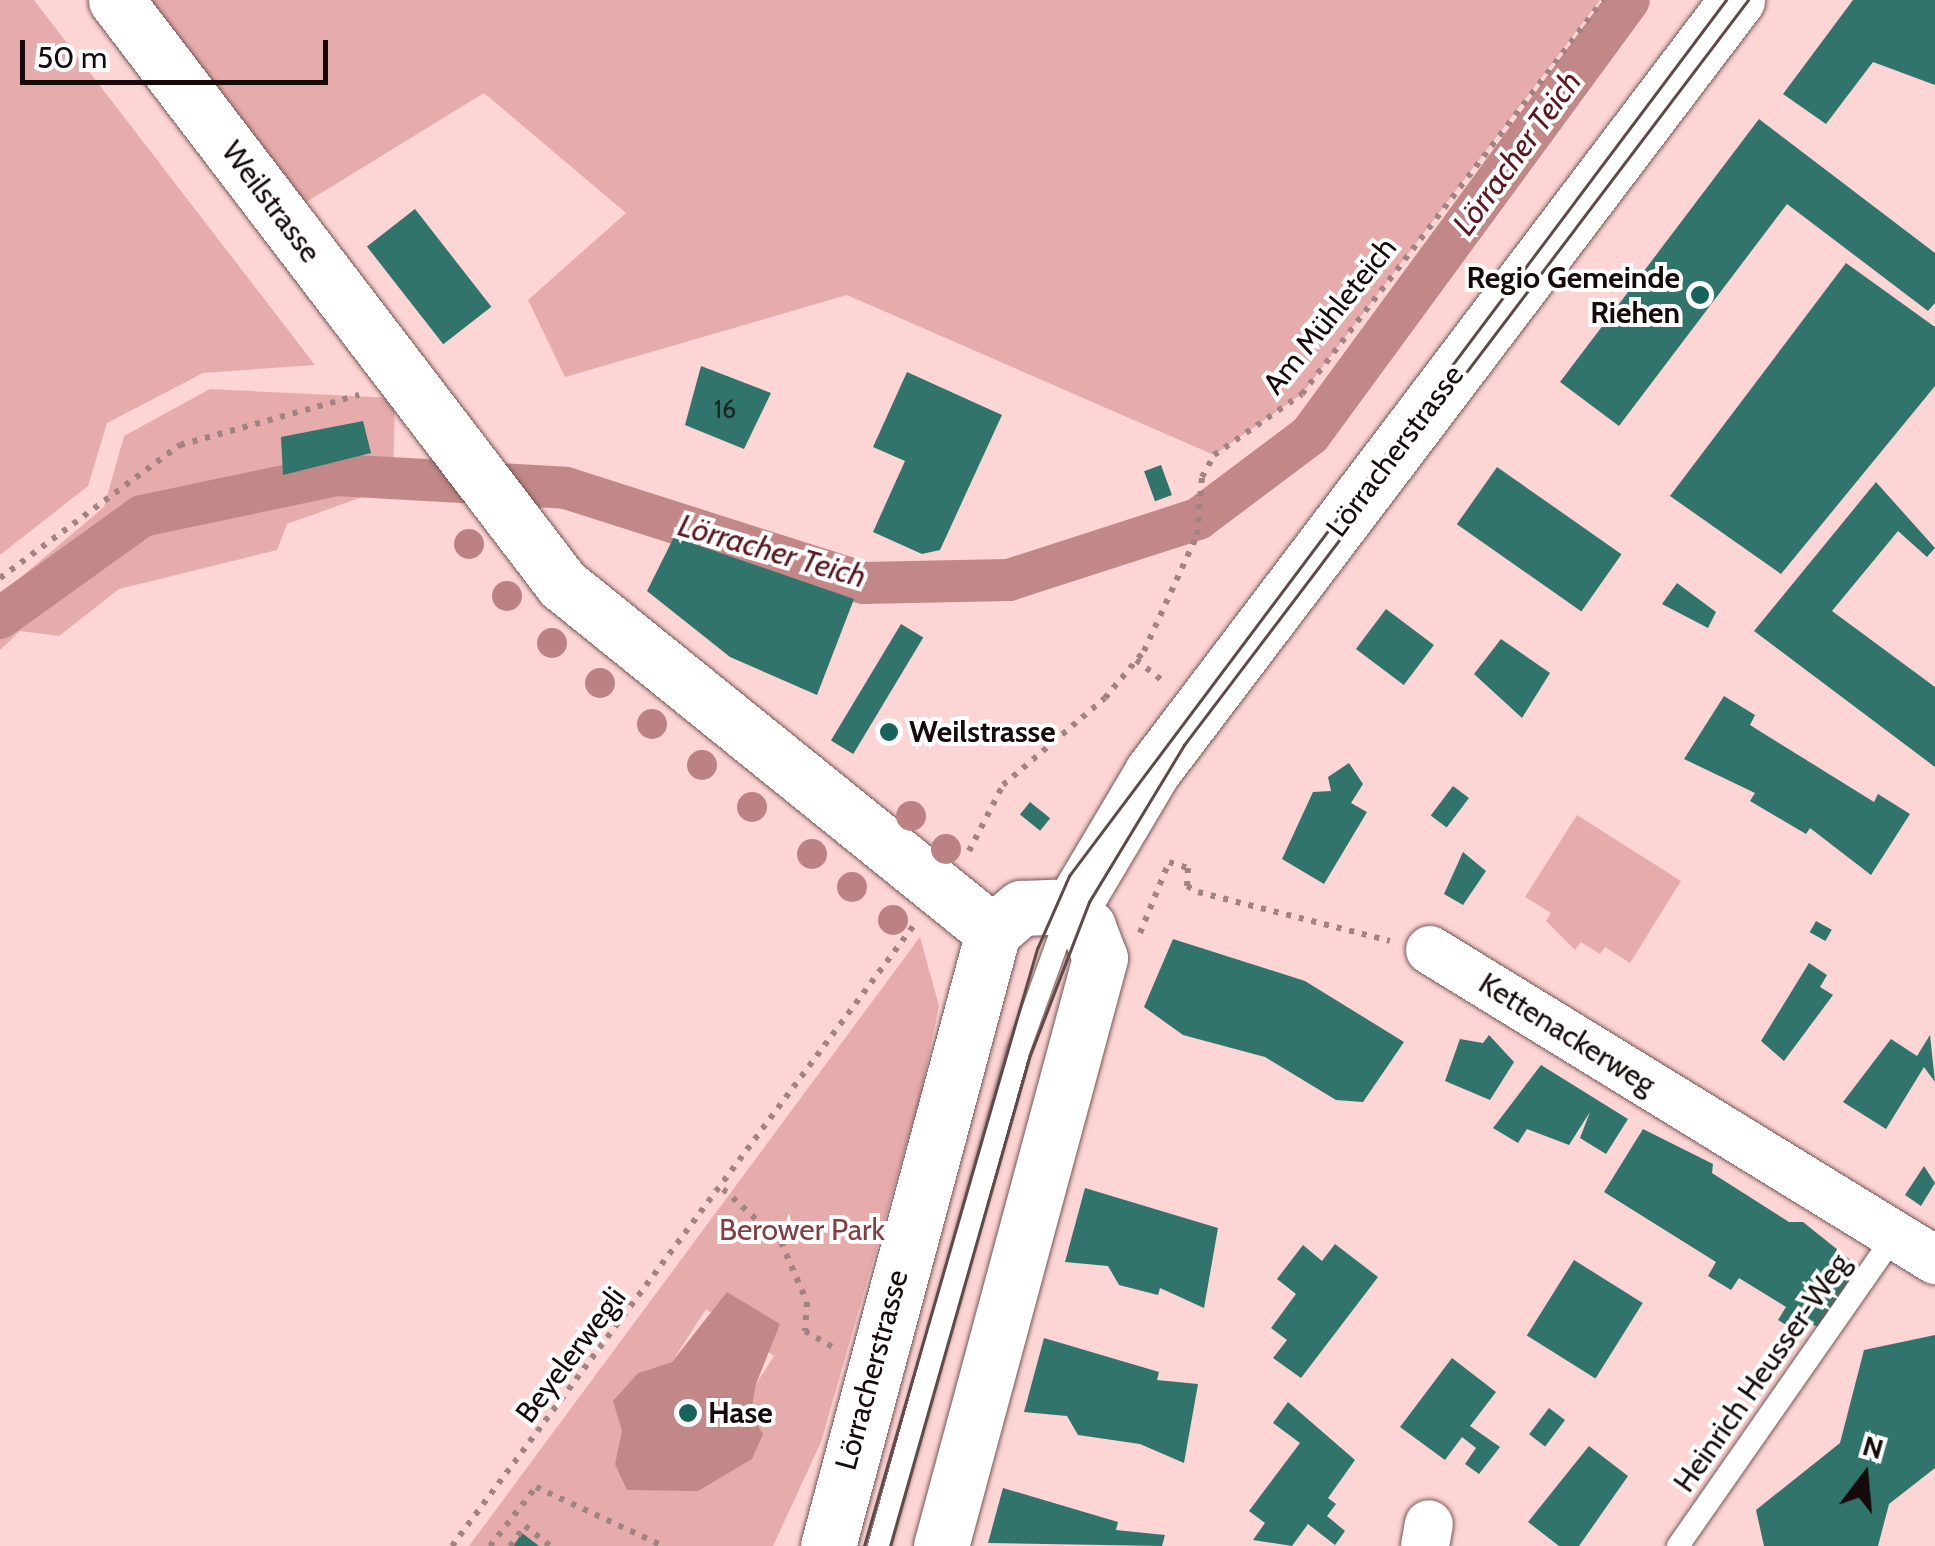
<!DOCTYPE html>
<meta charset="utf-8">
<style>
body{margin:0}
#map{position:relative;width:1935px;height:1546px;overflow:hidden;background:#fdd5d4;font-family:Cabin,sans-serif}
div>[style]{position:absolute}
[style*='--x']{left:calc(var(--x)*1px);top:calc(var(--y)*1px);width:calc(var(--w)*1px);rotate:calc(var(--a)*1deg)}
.green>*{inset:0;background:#e6acab}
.water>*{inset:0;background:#c18887}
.canal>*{height:42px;margin:-21px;padding:0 21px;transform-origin:21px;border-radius:21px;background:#c18887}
.building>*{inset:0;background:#30746c;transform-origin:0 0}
.path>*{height:6px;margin-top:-3px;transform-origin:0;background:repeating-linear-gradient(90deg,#a08382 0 5px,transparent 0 13px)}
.roads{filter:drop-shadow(0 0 2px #785656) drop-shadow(0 0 2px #785656)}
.service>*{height:22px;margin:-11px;padding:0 11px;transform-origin:11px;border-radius:11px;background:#fff}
.minor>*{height:48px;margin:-24px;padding:0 24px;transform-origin:24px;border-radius:24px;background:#fff}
.tertiary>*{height:55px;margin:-27.5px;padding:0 27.5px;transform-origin:27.5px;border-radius:27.5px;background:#fff}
.secondary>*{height:55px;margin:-27.5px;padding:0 27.5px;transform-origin:27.5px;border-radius:27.5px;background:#fff}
.tram>*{height:2.5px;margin:-1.25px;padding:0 1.25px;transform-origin:1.25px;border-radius:1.25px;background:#5f4a4a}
.trees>*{width:30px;height:30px;margin:-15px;border-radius:50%;background:#bc8183}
.dots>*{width:28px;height:28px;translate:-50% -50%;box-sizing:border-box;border:5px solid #fff;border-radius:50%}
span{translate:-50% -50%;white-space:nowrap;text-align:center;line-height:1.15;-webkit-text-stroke:8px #fff;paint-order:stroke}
.number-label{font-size:25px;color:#1c2422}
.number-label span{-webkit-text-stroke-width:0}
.street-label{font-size:30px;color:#160a0a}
.poi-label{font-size:30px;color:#160a0a;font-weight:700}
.right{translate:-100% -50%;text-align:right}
.left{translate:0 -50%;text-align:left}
.park-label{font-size:30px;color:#863d40}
.water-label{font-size:32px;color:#5d171e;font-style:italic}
.north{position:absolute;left:1815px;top:1426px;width:100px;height:100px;-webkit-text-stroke:8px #fff;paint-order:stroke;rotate:16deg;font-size:28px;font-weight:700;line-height:40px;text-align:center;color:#160a0a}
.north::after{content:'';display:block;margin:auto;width:35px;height:45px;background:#160a0a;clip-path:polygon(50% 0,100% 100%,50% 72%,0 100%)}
.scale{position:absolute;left:20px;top:40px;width:308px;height:45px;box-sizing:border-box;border:5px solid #160a0a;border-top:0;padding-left:12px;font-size:30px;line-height:35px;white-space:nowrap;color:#160a0a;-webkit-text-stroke:8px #fff;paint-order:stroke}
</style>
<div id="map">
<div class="green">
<div style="clip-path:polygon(0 0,34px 0,315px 365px,203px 373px,107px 423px,88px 486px,0 555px)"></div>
<div style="clip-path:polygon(116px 0,1600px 0,1302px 394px,1214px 455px,847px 295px,565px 377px,528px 300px,626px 213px,484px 93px,282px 217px)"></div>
<div style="clip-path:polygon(210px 389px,395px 398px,393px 486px,287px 524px,277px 550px,119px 589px,59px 636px,20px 631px,0 650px,0 595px,104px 507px,124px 436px)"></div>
<div style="clip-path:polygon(1577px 815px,1681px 881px,1630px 963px,1605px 947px,1600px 954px,1581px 942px,1575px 950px,1546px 921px,1551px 913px,1525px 897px)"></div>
<div style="clip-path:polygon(evenodd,920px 937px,939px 1006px,921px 1093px,821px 1442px,773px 1546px,469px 1546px,920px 937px,706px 1309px,774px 1356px,756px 1384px,751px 1415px,615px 1464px,638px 1373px,672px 1362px,706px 1309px)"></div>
</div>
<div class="water">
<div style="clip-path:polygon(727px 1292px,780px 1324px,756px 1384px,751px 1414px,763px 1434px,752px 1459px,698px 1491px,627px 1490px,615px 1464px,622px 1431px,613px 1401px,638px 1373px,672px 1362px)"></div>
</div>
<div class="canal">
<div style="--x:0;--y:618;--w:175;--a:-35.7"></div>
<div style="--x:142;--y:516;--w:199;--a:-11.9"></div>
<div style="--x:337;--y:475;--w:229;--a:3.2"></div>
<div style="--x:566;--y:488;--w:312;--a:17.7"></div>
<div style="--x:863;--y:583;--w:146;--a:-1.2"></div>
<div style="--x:1009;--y:580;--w:199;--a:-17.9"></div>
<div style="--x:1198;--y:519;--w:140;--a:-36.9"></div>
<div style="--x:1310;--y:435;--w:539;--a:-53.75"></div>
</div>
<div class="building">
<div style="clip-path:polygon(1853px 0,1935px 0,1935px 85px,1873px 62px,1826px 124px,1783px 94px)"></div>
<div style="clip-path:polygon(1759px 119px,1935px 253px,1935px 303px,1928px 311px,1787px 204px,1619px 426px,1560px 382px)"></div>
<div style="left:415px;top:209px;width:124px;height:61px;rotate:52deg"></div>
<div style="clip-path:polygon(1846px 263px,1935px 327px,1935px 386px,1781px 574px,1670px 496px)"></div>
<div style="clip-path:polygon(701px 366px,771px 393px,744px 449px,685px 425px)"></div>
<div style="clip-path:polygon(907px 372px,1002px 415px,940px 550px,922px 554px,873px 532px,905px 461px,873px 447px)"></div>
<div style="clip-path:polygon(363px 421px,371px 453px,283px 475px,281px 437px)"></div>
<div style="left:1161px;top:465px;width:32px;height:18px;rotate:70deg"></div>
<div style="left:1497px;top:467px;width:152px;height:70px;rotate:35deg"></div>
<div style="clip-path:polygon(1876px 482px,1935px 548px,1927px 557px,1898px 531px,1832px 611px,1935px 687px,1935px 767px,1754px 631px)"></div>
<div style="clip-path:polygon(674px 537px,854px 599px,817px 695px,730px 657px,647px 591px)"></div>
<div style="clip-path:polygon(1677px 583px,1716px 612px,1708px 628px,1662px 604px)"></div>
<div style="left:1386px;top:609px;width:60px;height:50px;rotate:37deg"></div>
<div style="left:901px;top:624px;width:26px;height:136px;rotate:31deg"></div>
<div style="clip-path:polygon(1501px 639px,1550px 673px,1522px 718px,1474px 674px)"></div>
<div style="clip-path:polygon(1724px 696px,1755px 715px,1750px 725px,1874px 802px,1878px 794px,1910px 814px,1871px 875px,1810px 828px,1806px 834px,1750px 801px,1755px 793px,1684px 759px)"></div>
<div style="left:883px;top:721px;width:24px;height:10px;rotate:38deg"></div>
<div style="clip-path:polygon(1349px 763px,1363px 784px,1351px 803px,1367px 812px,1324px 884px,1282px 859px,1313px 792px,1331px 791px,1328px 777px)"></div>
<div style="left:1453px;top:786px;width:20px;height:37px;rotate:37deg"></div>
<div style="left:1030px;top:802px;width:26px;height:16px;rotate:39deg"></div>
<div style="clip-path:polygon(1463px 852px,1486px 871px,1463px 905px,1444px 894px)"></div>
<div style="left:1816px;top:921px;width:18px;height:13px;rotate:29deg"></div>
<div style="clip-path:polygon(1173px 939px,1305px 981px,1404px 1042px,1363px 1102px,1336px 1100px,1265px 1057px,1183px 1035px,1144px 1007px)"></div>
<div style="clip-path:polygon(1809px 963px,1827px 975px,1820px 987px,1833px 995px,1784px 1061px,1761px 1041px)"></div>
<div style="clip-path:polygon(1489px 1035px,1514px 1062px,1490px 1100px,1445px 1081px,1460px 1039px,1483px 1043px)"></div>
<div style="clip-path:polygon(1930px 1035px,1935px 1082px,1924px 1067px,1886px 1129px,1843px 1102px,1891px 1039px,1917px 1056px)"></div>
<div style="clip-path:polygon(1541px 1065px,1628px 1119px,1606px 1154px,1580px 1138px,1590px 1112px,1569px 1145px,1527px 1129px,1518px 1143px,1493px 1128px)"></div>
<div style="clip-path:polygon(1643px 1129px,1713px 1164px,1712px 1173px,1789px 1222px,1803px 1222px,1858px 1266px,1819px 1328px,1809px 1322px,1801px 1334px,1778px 1320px,1786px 1307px,1739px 1278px,1731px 1290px,1708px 1276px,1716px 1262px,1604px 1192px)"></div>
<div style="clip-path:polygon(1924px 1166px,1935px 1183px,1921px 1206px,1905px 1195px)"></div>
<div style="clip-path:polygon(1085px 1188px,1218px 1228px,1204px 1308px,1160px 1288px,1158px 1295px,1119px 1285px,1108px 1266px,1065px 1262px)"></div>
<div style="clip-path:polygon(1335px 1244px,1378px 1277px,1301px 1378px,1273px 1358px,1287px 1340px,1271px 1328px,1296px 1294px,1277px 1279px,1303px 1245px,1322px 1261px)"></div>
<div style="left:1574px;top:1260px;width:81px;height:89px;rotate:32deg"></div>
<div style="clip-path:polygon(1935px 1335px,1935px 1468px,1889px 1504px,1878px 1546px,1764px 1546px,1756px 1510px,1840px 1443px,1864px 1350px)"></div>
<div style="clip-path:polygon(1044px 1338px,1159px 1372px,1157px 1380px,1198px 1384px,1184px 1463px,1140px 1444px,1078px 1435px,1067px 1416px,1024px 1412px)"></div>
<div style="clip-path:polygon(1452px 1358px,1496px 1392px,1470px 1426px,1500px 1447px,1479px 1474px,1465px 1464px,1476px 1448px,1462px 1437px,1445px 1460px,1400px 1427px)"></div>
<div style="clip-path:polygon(1288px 1402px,1355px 1460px,1328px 1498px,1336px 1504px,1327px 1516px,1345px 1531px,1335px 1545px,1308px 1524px,1292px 1546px,1253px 1540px,1265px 1523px,1249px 1511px,1300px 1443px,1273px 1423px)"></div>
<div style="left:1549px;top:1408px;width:20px;height:33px;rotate:37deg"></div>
<div style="clip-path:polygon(1589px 1446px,1628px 1476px,1579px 1546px,1559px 1546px,1528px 1522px)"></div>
<div style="clip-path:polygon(1003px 1488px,1118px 1522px,1116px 1530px,1165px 1535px,1162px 1546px,988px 1543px)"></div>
<div style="clip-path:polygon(522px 1533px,539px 1546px,513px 1546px)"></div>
</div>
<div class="path">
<div style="--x:0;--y:578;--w:224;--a:-36.5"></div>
<div style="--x:180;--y:445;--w:186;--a:-15.6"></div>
<div style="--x:1136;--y:660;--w:34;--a:38"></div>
<div style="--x:969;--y:851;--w:74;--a:-62.7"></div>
<div style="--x:1003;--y:785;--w:134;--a:-40.5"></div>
<div style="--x:1105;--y:698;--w:61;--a:-50.3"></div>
<div style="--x:1144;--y:651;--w:128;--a:-65.4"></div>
<div style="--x:1197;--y:535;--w:58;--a:-85.1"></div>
<div style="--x:1202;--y:477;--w:25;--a:-61"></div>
<div style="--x:1214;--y:455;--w:107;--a:-34.7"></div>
<div style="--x:1302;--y:394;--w:496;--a:-52.6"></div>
<div style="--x:1140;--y:933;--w:77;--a:-67.8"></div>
<div style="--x:1169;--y:862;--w:20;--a:18"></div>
<div style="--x:1188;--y:868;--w:18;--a:93"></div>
<div style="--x:1187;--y:886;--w:13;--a:29"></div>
<div style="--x:1198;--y:892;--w:198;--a:14.3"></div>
<div style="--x:723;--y:1189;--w:79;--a:42.4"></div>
<div style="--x:781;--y:1242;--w:65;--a:66.6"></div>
<div style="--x:807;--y:1302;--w:29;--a:94"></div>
<div style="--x:805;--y:1331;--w:36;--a:30"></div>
<div style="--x:452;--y:1546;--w:774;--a:-53.35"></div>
<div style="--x:490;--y:1546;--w:75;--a:-52.1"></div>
<div style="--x:536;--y:1487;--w:140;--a:24.9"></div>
<div style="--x:510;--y:1546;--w:25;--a:-53"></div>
<div style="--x:525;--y:1526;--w:33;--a:38"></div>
</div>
<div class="roads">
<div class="service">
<div style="--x:879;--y:1546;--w:513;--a:-74.28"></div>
<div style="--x:1018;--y:1052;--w:148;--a:-70.2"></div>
<div style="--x:1678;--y:1546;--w:379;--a:-55.1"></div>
</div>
<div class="minor">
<div style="--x:1430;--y:950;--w:593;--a:31.54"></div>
<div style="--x:1425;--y:1546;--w:22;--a:-80"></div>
</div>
<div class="tertiary">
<div style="--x:116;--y:0;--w:735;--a:52.63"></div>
<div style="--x:562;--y:584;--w:554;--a:38.92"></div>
</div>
<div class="secondary">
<div style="--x:1069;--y:912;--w:163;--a:-59.3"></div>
<div style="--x:1152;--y:772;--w:969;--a:-52.85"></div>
<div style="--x:828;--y:1546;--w:636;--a:-74.96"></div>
<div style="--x:993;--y:932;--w:37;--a:-41"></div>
<div style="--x:1021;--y:908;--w:34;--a:-2"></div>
<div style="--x:1055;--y:907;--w:39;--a:31"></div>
<div style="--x:1088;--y:927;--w:33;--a:69"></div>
<div style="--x:1100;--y:958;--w:609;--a:105.13"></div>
</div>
</div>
<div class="tram">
<div style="--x:864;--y:1546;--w:622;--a:-73.84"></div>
<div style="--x:1037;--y:949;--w:80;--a:-66.3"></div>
<div style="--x:1069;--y:876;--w:1095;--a:-53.13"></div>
<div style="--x:890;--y:1546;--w:511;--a:-74.09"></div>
<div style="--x:1030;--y:1055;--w:164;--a:-68.9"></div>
<div style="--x:1089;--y:902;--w:184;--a:-58.8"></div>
<div style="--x:1184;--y:745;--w:934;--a:-52.87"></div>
</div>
<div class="trees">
<div style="left:469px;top:544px"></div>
<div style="left:507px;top:596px"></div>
<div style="left:552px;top:643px"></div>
<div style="left:600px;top:683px"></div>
<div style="left:652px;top:724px"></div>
<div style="left:702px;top:765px"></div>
<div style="left:752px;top:807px"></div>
<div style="left:911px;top:816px"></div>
<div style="left:946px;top:849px"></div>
<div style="left:812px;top:854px"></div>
<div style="left:852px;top:887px"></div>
<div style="left:893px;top:920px"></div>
</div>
<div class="dots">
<div style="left:1700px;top:295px;background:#17635b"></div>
<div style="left:889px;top:732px;background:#17635b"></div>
<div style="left:688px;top:1413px;background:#17635b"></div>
</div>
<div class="number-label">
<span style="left:725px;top:409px">16</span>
</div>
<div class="street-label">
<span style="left:271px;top:202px;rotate:53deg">Weilstrasse</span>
<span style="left:1330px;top:316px;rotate:-51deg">Am Mühleteich</span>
<span style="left:1395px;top:451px;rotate:-53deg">Lörracherstrasse</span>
<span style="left:1567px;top:1034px;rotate:32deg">Kettenackerweg</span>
<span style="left:571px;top:1355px;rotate:-53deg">Beyelerwegli</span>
<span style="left:872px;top:1370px;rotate:-75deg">Lörracherstrasse</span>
<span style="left:1762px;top:1373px;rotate:-55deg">Heinrich Heusser-Weg</span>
</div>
<div class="poi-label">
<span class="right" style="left:1680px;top:295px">Regio Gemeinde<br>Riehen</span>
<span class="left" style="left:909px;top:732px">Weilstrasse</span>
<span class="left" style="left:708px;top:1413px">Hase</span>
</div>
<div class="park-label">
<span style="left:802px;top:1230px">Berower Park</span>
</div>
<div class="water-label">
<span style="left:1517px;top:153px;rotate:-54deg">Lörracher Teich</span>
<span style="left:772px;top:551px;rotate:16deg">Lörracher Teich</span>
</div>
<div class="north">N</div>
<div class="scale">50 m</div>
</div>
